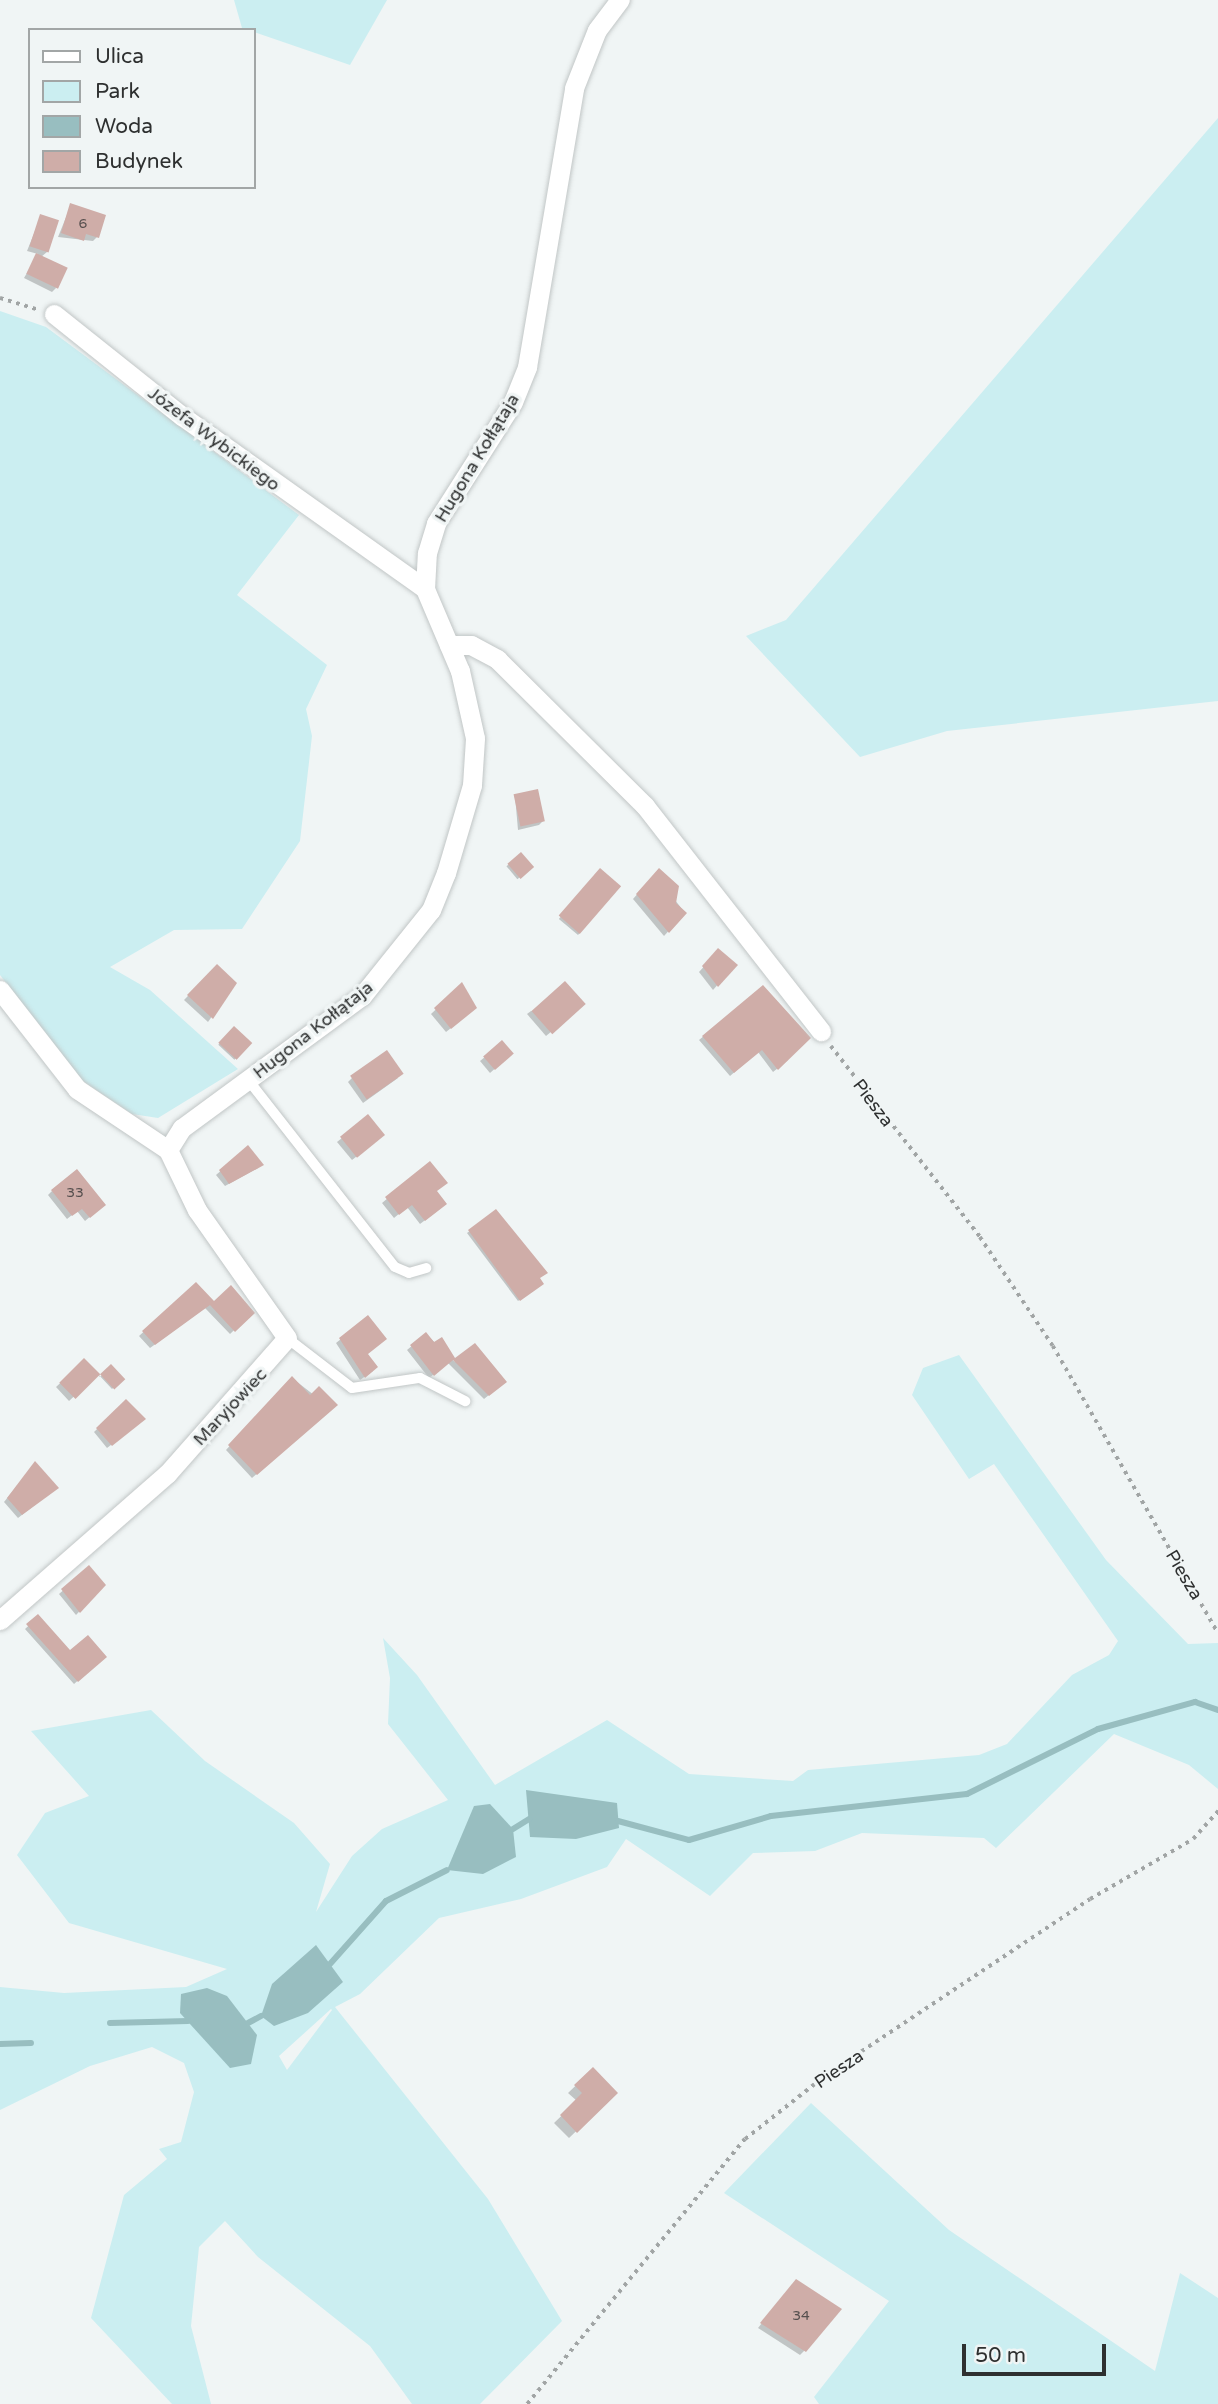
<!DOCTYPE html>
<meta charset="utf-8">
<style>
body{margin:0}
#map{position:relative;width:1218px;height:2404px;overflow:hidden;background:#f0f5f5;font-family:"Varela Round",sans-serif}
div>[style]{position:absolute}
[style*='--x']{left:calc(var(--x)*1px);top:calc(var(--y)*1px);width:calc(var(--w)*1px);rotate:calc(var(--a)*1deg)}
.green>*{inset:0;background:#cbeef1}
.water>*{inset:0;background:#98bec0}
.shadow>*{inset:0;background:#0003;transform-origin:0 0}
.stream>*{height:6px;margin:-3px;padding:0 3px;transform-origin:3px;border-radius:3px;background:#98bec0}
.building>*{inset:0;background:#cfada8;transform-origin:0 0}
.path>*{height:3.5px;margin-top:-1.75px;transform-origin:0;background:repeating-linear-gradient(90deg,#a1a5a5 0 3.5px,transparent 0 8.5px)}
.roads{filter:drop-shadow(0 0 2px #c1c6c6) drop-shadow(0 0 2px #c1c6c6)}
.service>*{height:10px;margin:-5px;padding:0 5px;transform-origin:5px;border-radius:5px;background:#fff}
.minor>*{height:19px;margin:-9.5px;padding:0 9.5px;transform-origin:9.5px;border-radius:9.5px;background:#fff}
span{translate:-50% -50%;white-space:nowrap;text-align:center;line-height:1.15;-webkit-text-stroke:7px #f0f5f5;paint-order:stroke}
.number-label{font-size:14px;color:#564f4e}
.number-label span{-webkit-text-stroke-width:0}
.street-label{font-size:18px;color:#2e3030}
.legend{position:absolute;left:28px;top:28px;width:228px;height:161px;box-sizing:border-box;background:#f0f5f5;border:2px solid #a2a6a6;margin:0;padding:9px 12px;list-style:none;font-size:21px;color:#2e3030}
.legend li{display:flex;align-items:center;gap:14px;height:35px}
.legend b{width:35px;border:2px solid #a2a6a6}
.scale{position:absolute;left:962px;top:2344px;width:144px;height:32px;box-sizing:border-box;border:4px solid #2e3030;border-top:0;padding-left:9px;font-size:21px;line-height:24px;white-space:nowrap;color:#2e3030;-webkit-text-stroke:5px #f0f5f5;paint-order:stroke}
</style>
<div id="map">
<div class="green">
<div style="clip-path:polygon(234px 0,387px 0,350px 65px,242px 28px)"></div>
<div style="clip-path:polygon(1218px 118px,1218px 701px,947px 731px,860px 757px,746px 636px,786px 620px)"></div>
<div style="clip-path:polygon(0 311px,46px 327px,299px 515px,237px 595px,327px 665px,306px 709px,312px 736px,300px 841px,242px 929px,174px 930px,110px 967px,150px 990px,238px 1069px,158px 1118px,132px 1114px,80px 1079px,0 975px)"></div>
<div style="clip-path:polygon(evenodd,959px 1355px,1106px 1560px,1188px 1644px,1218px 1643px,1218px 1789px,1189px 1765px,1114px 1734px,996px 1848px,984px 1838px,862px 1833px,815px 1851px,753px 1853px,710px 1896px,626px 1839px,607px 1867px,521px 1899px,439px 1918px,360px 1994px,335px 2007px,488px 2199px,562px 2321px,480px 2404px,412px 2404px,370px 2346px,258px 2257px,225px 2221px,199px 2247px,191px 2326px,211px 2404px,172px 2404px,91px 2318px,124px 2195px,167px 2159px,159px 2149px,181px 2142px,194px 2092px,184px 2063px,152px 2047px,90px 2066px,0 2110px,0 1987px,64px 1993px,186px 1987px,227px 1969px,69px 1923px,17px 1855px,45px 1813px,89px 1796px,31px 1731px,151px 1710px,205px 1761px,294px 1823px,330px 1864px,316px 1912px,352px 1856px,382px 1829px,448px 1800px,388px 1724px,390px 1678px,383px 1638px,417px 1675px,495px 1785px,607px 1720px,689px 1774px,793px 1781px,808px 1770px,979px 1755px,1007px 1744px,1072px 1675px,1109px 1655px,1118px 1641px,994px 1464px,969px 1479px,912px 1395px,923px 1368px,959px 1355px,331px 2009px,332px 2010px,287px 2070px,279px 2056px,331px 2009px)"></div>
<div style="clip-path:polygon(811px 2103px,949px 2230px,1155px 2371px,1180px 2273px,1218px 2298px,1218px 2404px,819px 2404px,814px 2397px,889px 2301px,724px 2193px)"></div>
</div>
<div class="water">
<div style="clip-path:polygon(526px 1790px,617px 1803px,619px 1828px,576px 1839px,530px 1837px)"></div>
<div style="clip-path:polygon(490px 1804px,513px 1829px,516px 1857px,483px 1874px,447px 1870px,474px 1806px)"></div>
<div style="clip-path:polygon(316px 1945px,343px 1982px,308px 2013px,274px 2026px,261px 2016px,272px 1984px)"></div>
<div style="clip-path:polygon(207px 1988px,227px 1996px,257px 2035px,251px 2064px,230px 2068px,180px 2013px,181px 1994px)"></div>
</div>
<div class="shadow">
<div style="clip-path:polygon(71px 205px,97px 237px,93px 241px,58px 237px)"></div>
<div style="clip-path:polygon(41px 216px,47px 252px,41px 257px,56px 288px,52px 292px,24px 278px,38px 254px,27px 251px)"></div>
<div style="clip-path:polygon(515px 796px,543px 821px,539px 825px,518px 830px)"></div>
<div style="left:521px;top:854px;width:17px;height:19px;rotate:50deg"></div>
<div style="left:600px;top:870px;width:25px;height:64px;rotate:40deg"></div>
<div style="clip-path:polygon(655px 874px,685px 913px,664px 936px,633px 899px)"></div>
<div style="clip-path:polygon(718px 951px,735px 965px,713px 990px,699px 972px)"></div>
<div style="clip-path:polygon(217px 966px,235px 984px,208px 1022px,184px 1000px)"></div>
<div style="clip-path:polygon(462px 985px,471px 1012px,446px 1032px,431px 1014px)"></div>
<div style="clip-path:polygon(762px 988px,788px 1060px,773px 1072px,758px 1052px,730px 1076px,699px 1040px)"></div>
<div style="clip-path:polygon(580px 1008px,546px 1036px,527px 1014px,531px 1011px)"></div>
<div style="left:234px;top:1028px;width:22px;height:23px;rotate:43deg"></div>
<div style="clip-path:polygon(502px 1043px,507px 1058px,490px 1073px,480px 1061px)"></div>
<div style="clip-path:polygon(352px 1078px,398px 1078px,363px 1103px,348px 1082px)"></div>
<div style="clip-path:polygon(368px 1117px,379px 1139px,352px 1160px,337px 1142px)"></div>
<div style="clip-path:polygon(248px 1147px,258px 1168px,225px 1186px,216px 1175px)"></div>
<div style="clip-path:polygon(430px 1163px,441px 1208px,420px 1224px,407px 1207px,394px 1218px,382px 1203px)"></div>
<div style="clip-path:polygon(52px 1191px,99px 1209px,85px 1221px,77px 1211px,67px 1219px,48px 1195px)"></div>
<div style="clip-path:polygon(496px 1212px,542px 1283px,518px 1301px,467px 1233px)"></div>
<div style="clip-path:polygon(196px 1284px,214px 1304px,252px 1313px,230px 1334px,205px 1308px,150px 1348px,139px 1336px)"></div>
<div style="clip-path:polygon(367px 1318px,366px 1354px,373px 1371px,360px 1380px,336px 1343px)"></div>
<div style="clip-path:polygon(426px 1334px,454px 1361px,500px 1386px,484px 1399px,448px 1363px,429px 1378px,407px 1350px)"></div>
<div style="clip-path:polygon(84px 1361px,100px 1377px,111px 1367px,122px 1379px,112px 1389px,98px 1374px,69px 1401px,56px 1387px)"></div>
<div style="clip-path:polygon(292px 1378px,332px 1409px,252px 1478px,226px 1450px)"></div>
<div style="clip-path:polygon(126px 1401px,140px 1423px,107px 1448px,94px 1432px)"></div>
<div style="clip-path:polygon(32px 1467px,53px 1491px,18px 1518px,4px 1502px)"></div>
<div style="clip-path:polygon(89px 1568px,104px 1585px,76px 1615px,59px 1594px)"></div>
<div style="clip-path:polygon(38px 1617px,70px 1653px,104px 1657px,74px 1684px,25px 1629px)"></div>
<div style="clip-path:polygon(593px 2069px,616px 2093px,569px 2138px,554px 2123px,577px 2101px,568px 2093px)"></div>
<div style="clip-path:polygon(792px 2286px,804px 2351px,800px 2355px,758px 2328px)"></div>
</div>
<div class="stream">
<div style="--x:618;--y:1821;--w:73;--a:15"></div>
<div style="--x:689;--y:1840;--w:85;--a:-16.3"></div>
<div style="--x:771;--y:1816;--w:197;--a:-6.4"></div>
<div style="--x:967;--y:1794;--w:146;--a:-26.4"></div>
<div style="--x:1098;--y:1729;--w:101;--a:-15.6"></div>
<div style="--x:1195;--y:1702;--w:24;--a:19"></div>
<div style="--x:513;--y:1829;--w:19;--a:-32"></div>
<div style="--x:330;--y:1964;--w:84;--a:-48.4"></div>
<div style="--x:386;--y:1901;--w:68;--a:-26.9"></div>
<div style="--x:110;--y:2023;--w:78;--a:-1.5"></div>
<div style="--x:248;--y:2023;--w:15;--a:-28"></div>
<div style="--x:0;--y:2044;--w:31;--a:-2"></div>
</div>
<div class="building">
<div style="clip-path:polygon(70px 203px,106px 215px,99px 238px,86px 234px,84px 241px,61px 233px)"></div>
<div style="left:40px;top:214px;width:20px;height:34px;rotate:18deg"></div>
<div style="left:36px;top:253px;width:35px;height:23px;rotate:25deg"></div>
<div style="left:538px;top:789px;width:33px;height:25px;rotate:78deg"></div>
<div style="left:521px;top:852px;width:20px;height:18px;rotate:49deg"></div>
<div style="left:600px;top:868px;width:28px;height:63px;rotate:41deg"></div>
<div style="clip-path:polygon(659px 868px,679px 886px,676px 903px,687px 913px,669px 933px,636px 894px)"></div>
<div style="clip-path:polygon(718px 948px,738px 965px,718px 987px,702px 966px)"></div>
<div style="clip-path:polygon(217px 964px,237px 983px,213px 1019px,187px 995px)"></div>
<div style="left:565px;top:981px;width:31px;height:45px;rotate:48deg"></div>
<div style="clip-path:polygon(462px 982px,477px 1008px,451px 1029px,434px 1008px)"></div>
<div style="clip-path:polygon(763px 985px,811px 1038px,778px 1070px,762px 1050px,734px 1073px,702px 1036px)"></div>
<div style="left:234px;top:1026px;width:25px;height:23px;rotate:43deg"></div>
<div style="left:502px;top:1040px;width:18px;height:25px;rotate:49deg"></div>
<div style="left:387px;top:1050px;width:29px;height:45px;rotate:55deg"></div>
<div style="left:368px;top:1114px;width:27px;height:36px;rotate:51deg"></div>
<div style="clip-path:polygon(248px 1145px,264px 1165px,229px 1184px,219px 1170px)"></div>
<div style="clip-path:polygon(430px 1161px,448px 1183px,437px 1191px,447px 1204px,425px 1221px,412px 1205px,399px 1215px,385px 1197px)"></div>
<div style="clip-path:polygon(77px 1169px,106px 1205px,90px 1218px,82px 1209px,72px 1216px,51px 1190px)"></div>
<div style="clip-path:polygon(496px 1209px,548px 1273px,540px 1278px,544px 1284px,520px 1301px,468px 1230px)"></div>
<div style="clip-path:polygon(196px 1282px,214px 1301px,231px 1285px,255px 1313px,235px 1332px,210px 1305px,155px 1345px,142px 1331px)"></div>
<div style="clip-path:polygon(368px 1315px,387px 1339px,368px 1354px,378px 1367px,365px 1378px,339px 1338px)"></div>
<div style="clip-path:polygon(426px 1332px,434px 1342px,442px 1337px,455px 1358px,475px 1343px,507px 1382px,489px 1396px,453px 1360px,434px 1376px,410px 1345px)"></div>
<div style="left:84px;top:1358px;width:23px;height:35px;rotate:45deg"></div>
<div style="left:111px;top:1364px;width:21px;height:15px;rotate:47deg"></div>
<div style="clip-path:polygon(292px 1376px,310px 1395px,319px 1386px,338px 1405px,257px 1475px,228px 1445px)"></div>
<div style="clip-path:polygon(126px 1399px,146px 1419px,112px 1446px,96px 1428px)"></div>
<div style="clip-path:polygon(35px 1461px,59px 1488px,22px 1515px,7px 1498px)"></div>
<div style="clip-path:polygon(89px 1565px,106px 1585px,80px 1613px,61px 1589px)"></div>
<div style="clip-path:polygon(38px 1614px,70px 1650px,88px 1635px,107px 1657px,78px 1682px,26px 1624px)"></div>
<div style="clip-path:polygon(593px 2067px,618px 2093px,577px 2133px,560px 2115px,582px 2093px,574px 2085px)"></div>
<div style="clip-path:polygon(796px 2279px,842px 2309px,806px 2352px,760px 2323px)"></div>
</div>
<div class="path">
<div style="--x:0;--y:298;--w:38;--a:17"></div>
<div style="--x:831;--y:1046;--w:242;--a:52"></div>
<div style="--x:980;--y:1237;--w:131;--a:56.2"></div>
<div style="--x:1053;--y:1346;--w:331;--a:60.1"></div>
<div style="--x:527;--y:2404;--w:343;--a:-50.6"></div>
<div style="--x:745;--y:2139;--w:103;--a:-38.3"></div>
<div style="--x:826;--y:2075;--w:317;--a:-33.7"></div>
<div style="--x:1090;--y:1899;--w:119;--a:-30.2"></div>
<div style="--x:1193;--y:1839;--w:38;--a:-48"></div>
</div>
<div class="roads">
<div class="service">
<div style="--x:249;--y:1081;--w:236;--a:51.9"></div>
<div style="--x:395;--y:1267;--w:15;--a:23"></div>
<div style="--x:409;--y:1273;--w:18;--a:-16"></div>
<div style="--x:287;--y:1338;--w:82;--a:37.6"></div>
<div style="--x:352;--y:1388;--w:69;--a:-8.4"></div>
<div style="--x:420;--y:1378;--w:51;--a:27.1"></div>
</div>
<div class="minor">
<div style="--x:54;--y:314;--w:164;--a:38.6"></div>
<div style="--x:182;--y:416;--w:298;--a:35.4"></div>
<div style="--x:449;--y:645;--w:22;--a:0"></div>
<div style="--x:471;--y:645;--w:30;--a:28"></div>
<div style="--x:497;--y:659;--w:209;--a:44.8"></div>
<div style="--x:645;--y:806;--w:286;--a:52"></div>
<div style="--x:0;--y:990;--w:125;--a:52.1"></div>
<div style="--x:77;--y:1089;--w:110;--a:33.8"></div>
<div style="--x:168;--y:1150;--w:26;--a:-58"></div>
<div style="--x:182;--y:1128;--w:223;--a:-36.3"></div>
<div style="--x:362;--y:996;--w:110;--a:-51.3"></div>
<div style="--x:431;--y:910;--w:40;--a:-68"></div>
<div style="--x:446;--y:873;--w:92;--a:-73.5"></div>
<div style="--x:472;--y:785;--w:47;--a:-86.3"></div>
<div style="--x:475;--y:738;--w:69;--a:-102.6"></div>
<div style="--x:460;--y:671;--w:89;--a:-113.1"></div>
<div style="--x:425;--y:589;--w:36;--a:-87"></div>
<div style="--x:427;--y:553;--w:31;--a:-73"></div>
<div style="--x:436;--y:523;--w:143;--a:-57.5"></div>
<div style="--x:513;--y:402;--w:38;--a:-68"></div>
<div style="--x:527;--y:367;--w:283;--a:-80.4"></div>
<div style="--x:574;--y:88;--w:62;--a:-68.4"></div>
<div style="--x:597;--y:30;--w:38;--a:-53"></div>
<div style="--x:0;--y:1620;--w:222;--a:-41.2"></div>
<div style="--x:167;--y:1474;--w:181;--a:-48.6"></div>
<div style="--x:287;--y:1338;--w:156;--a:-125.1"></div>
<div style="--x:197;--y:1210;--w:67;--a:-115.8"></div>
</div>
</div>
<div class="number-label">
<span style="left:83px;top:224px">6</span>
<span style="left:75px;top:1193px">33</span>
<span style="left:801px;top:2316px">34</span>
</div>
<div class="street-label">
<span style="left:214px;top:439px;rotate:37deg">Józefa Wybickiego</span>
<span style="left:477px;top:458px;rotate:-59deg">Hugona Kołłątaja</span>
<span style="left:313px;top:1030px;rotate:-38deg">Hugona Kołłątaja</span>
<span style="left:873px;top:1103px;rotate:53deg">Piesza</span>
<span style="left:230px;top:1407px;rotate:-47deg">Maryjowiec</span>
<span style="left:1184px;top:1575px;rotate:59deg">Piesza</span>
<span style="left:839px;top:2069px;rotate:-34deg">Piesza</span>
</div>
<ul class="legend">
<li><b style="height:9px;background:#fff"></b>Ulica</li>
<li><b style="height:19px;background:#cbeef1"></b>Park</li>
<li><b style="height:19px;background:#98bec0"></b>Woda</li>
<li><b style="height:19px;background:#cfada8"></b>Budynek</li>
</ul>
<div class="scale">50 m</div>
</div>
